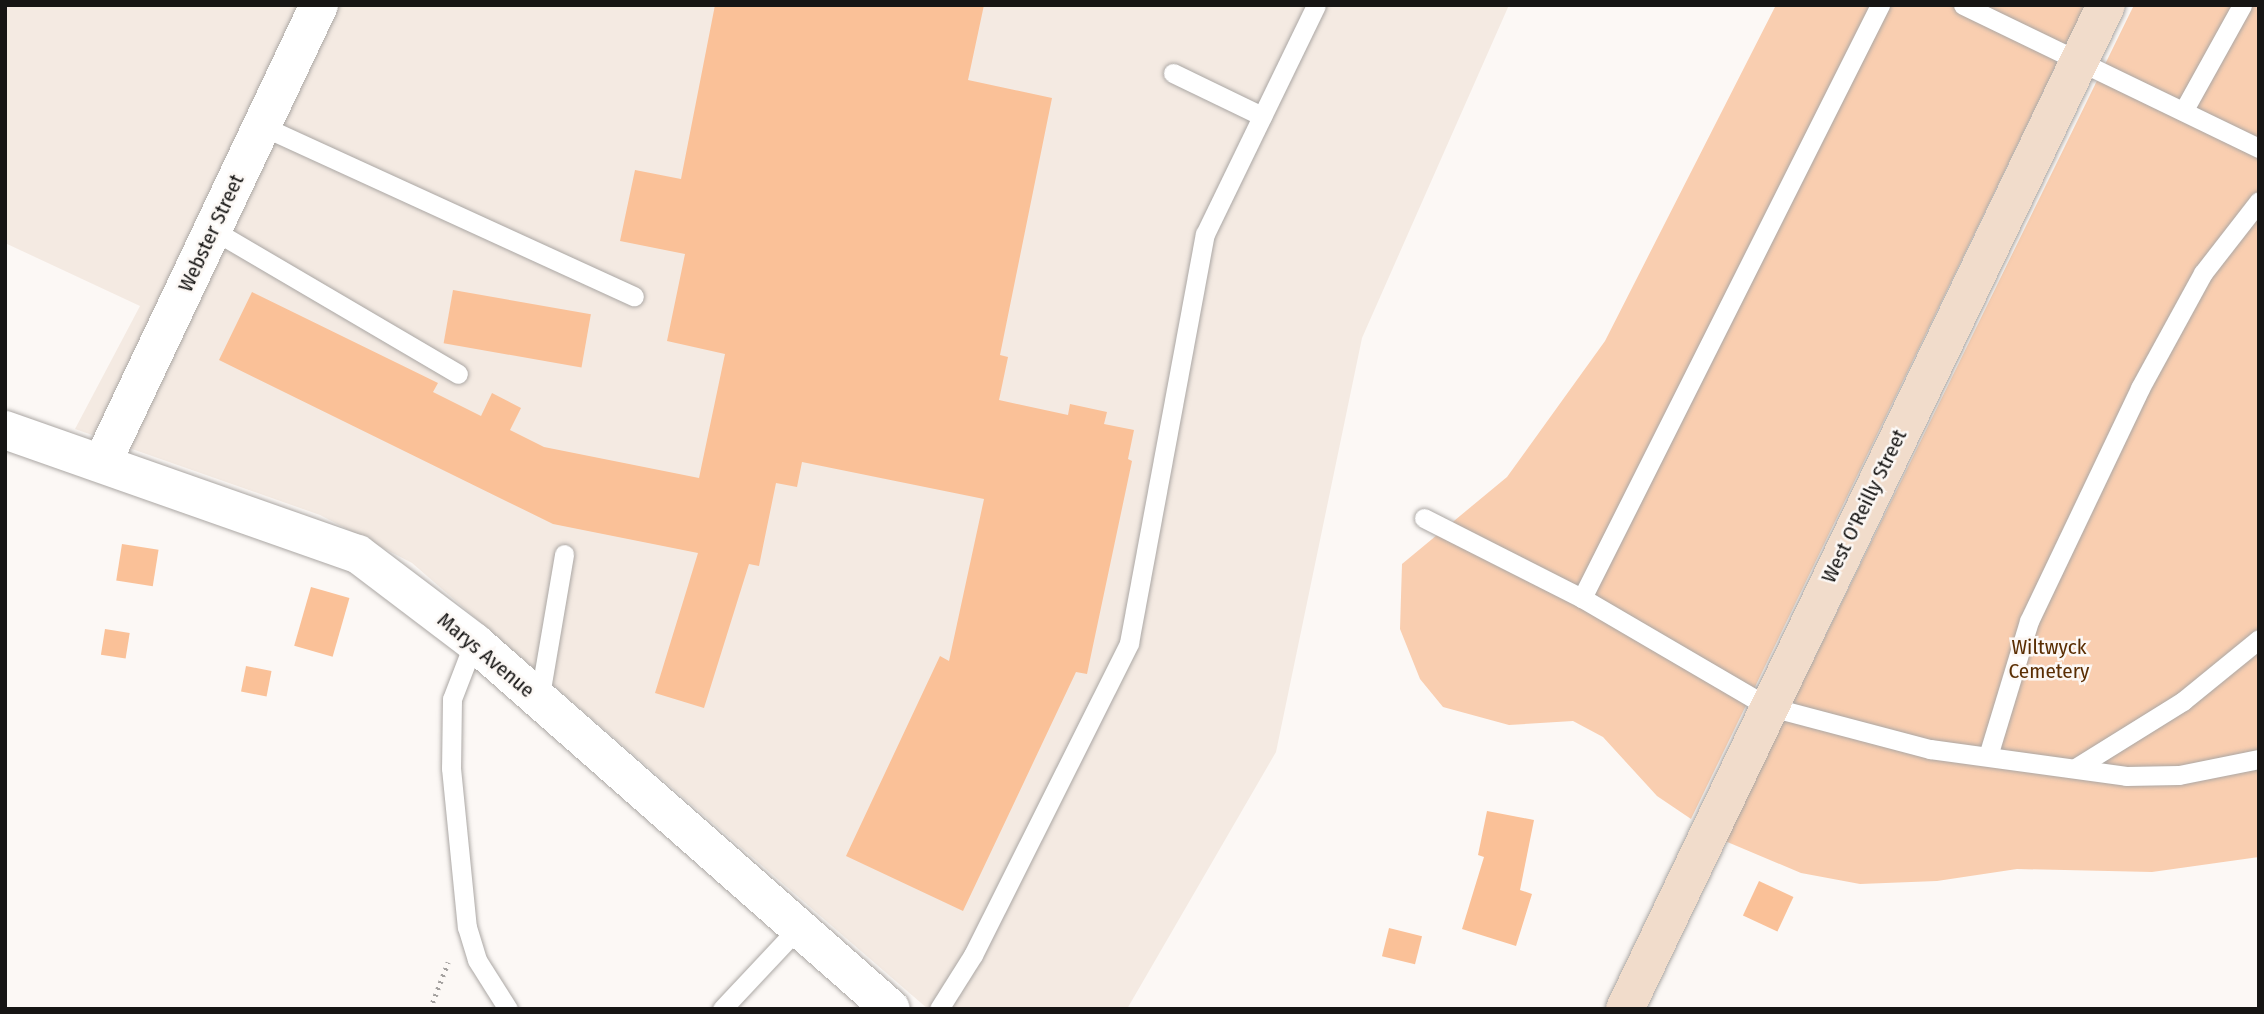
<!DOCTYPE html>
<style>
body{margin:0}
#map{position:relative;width:2264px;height:1014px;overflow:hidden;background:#fcf8f5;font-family:"Fira Sans Condensed",sans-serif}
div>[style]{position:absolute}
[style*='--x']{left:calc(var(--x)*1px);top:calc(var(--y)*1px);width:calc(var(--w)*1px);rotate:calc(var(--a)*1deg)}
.built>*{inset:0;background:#f4eae2}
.green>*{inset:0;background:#f9ceb0}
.building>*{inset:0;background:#fac198;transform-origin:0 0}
.path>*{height:4.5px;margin-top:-2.25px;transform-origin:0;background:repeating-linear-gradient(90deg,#a4a19f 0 2px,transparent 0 7px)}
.roads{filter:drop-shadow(0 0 2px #aba7a4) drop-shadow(0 0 2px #aba7a4)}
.lane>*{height:19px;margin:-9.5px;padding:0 9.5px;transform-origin:9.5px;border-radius:9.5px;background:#fff}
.street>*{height:38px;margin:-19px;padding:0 19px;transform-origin:19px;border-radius:19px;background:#fff}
.secondary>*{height:38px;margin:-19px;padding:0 19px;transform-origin:19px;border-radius:19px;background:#f1dccb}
span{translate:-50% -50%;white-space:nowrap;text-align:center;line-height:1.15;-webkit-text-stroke:5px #fcf8f5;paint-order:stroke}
.street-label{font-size:21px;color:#161514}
.park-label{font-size:21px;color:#5a2e03}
.frame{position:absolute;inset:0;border:7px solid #161514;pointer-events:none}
</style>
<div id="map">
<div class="built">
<div style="clip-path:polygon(5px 5px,1509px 5px,1362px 338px,1276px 752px,1127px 1009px,928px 1009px,412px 563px,320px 515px,75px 429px,140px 306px,5px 243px)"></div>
</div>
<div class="green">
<div style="clip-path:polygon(1776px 5px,2085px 5px,1691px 819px,1657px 796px,1603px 737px,1573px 721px,1509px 725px,1443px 707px,1420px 679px,1400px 629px,1402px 564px,1507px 477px,1605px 341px)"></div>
<div style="clip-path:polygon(2134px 5px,2259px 5px,2259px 857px,2152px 872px,2017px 869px,1937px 881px,1860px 884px,1801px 873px,1725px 841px)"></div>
</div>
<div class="building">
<div style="clip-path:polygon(715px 5px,984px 5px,968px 80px,1052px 98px,1000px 355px,1008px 357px,999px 400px,1068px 415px,1070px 404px,1107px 412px,1104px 424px,1134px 430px,1128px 459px,1132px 461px,1087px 674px,1076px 672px,963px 911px,846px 856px,940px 656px,949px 661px,984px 499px,802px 462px,797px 487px,776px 483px,759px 566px,749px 564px,704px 708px,655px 693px,698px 553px,553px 524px,219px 360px,252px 292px,438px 383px,433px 392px,481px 416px,492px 393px,521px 408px,510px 430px,544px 447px,699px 478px,725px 354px,667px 341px,685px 254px,620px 241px,635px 170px,681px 179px)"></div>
<div style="left:453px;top:290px;width:140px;height:54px;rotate:10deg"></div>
<div style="left:122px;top:544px;width:37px;height:37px;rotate:9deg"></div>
<div style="left:311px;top:587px;width:40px;height:61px;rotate:16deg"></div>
<div style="left:105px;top:629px;width:25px;height:26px;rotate:9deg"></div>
<div style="left:246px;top:666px;width:26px;height:26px;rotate:11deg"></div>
<div style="clip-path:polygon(1487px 811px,1534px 820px,1520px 890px,1532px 894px,1516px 946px,1462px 929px,1484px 857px,1478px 855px)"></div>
<div style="left:1759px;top:881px;width:38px;height:38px;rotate:25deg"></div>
<div style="left:1389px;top:928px;width:34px;height:29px;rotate:14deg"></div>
</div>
<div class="path">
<div style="--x:430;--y:1009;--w:50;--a:-69"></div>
</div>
<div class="roads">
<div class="lane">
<div style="--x:1880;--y:5;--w:664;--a:116.68"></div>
<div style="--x:1582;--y:598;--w:214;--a:30.3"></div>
<div style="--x:1767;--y:706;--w:169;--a:14.8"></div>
<div style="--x:1930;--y:749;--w:198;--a:7.8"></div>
<div style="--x:2126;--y:776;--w:53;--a:-1.1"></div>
<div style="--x:2179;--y:775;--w:82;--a:-11.3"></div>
<div style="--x:1963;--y:5;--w:329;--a:25.8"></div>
<div style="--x:1173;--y:73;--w:99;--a:25.8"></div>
<div style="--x:2185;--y:108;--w:118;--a:-61"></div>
<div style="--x:262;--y:126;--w:409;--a:24.6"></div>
<div style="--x:213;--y:230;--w:284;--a:30.4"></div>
<div style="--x:1424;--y:518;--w:177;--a:26.9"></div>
<div style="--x:474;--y:642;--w:61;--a:111.1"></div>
<div style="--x:452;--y:699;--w:69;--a:90.8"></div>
<div style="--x:451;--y:768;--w:160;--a:84.3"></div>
<div style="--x:467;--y:927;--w:34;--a:73"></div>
<div style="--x:477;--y:960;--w:58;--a:57.7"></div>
<div style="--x:539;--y:701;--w:149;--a:-80.3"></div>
<div style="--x:1988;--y:756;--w:141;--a:-73.1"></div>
<div style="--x:2029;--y:621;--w:258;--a:-64.5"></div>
<div style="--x:2140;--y:388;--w:131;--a:-61.3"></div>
<div style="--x:2203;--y:273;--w:91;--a:-52.1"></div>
<div style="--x:2077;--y:767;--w:125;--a:-31.9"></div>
<div style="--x:2183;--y:701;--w:98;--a:-39.2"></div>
<div style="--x:722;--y:1009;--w:115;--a:-46.8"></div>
<div style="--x:939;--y:1009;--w:64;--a:-57.8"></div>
<div style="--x:973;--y:955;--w:349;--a:-63.4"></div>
<div style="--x:1129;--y:643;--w:416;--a:-79.5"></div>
<div style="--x:1205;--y:234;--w:254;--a:-64.1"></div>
</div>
<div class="street">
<div style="--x:5;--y:430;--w:374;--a:19.4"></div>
<div style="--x:358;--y:554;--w:146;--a:37.2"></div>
<div style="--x:474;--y:642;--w:555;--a:41.35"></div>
<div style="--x:103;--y:461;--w:505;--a:-64.65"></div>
</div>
<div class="secondary">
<div style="--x:1625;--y:1009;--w:1113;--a:-64.4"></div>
</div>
</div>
<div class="street-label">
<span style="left:211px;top:233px;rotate:-65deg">Webster Street</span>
<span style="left:1864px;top:506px;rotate:-64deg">West O'Reilly Street</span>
<span style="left:486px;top:655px;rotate:40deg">Marys Avenue</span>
</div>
<div class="park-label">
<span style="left:2049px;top:659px">Wiltwyck<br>Cemetery</span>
</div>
<div class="frame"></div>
</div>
